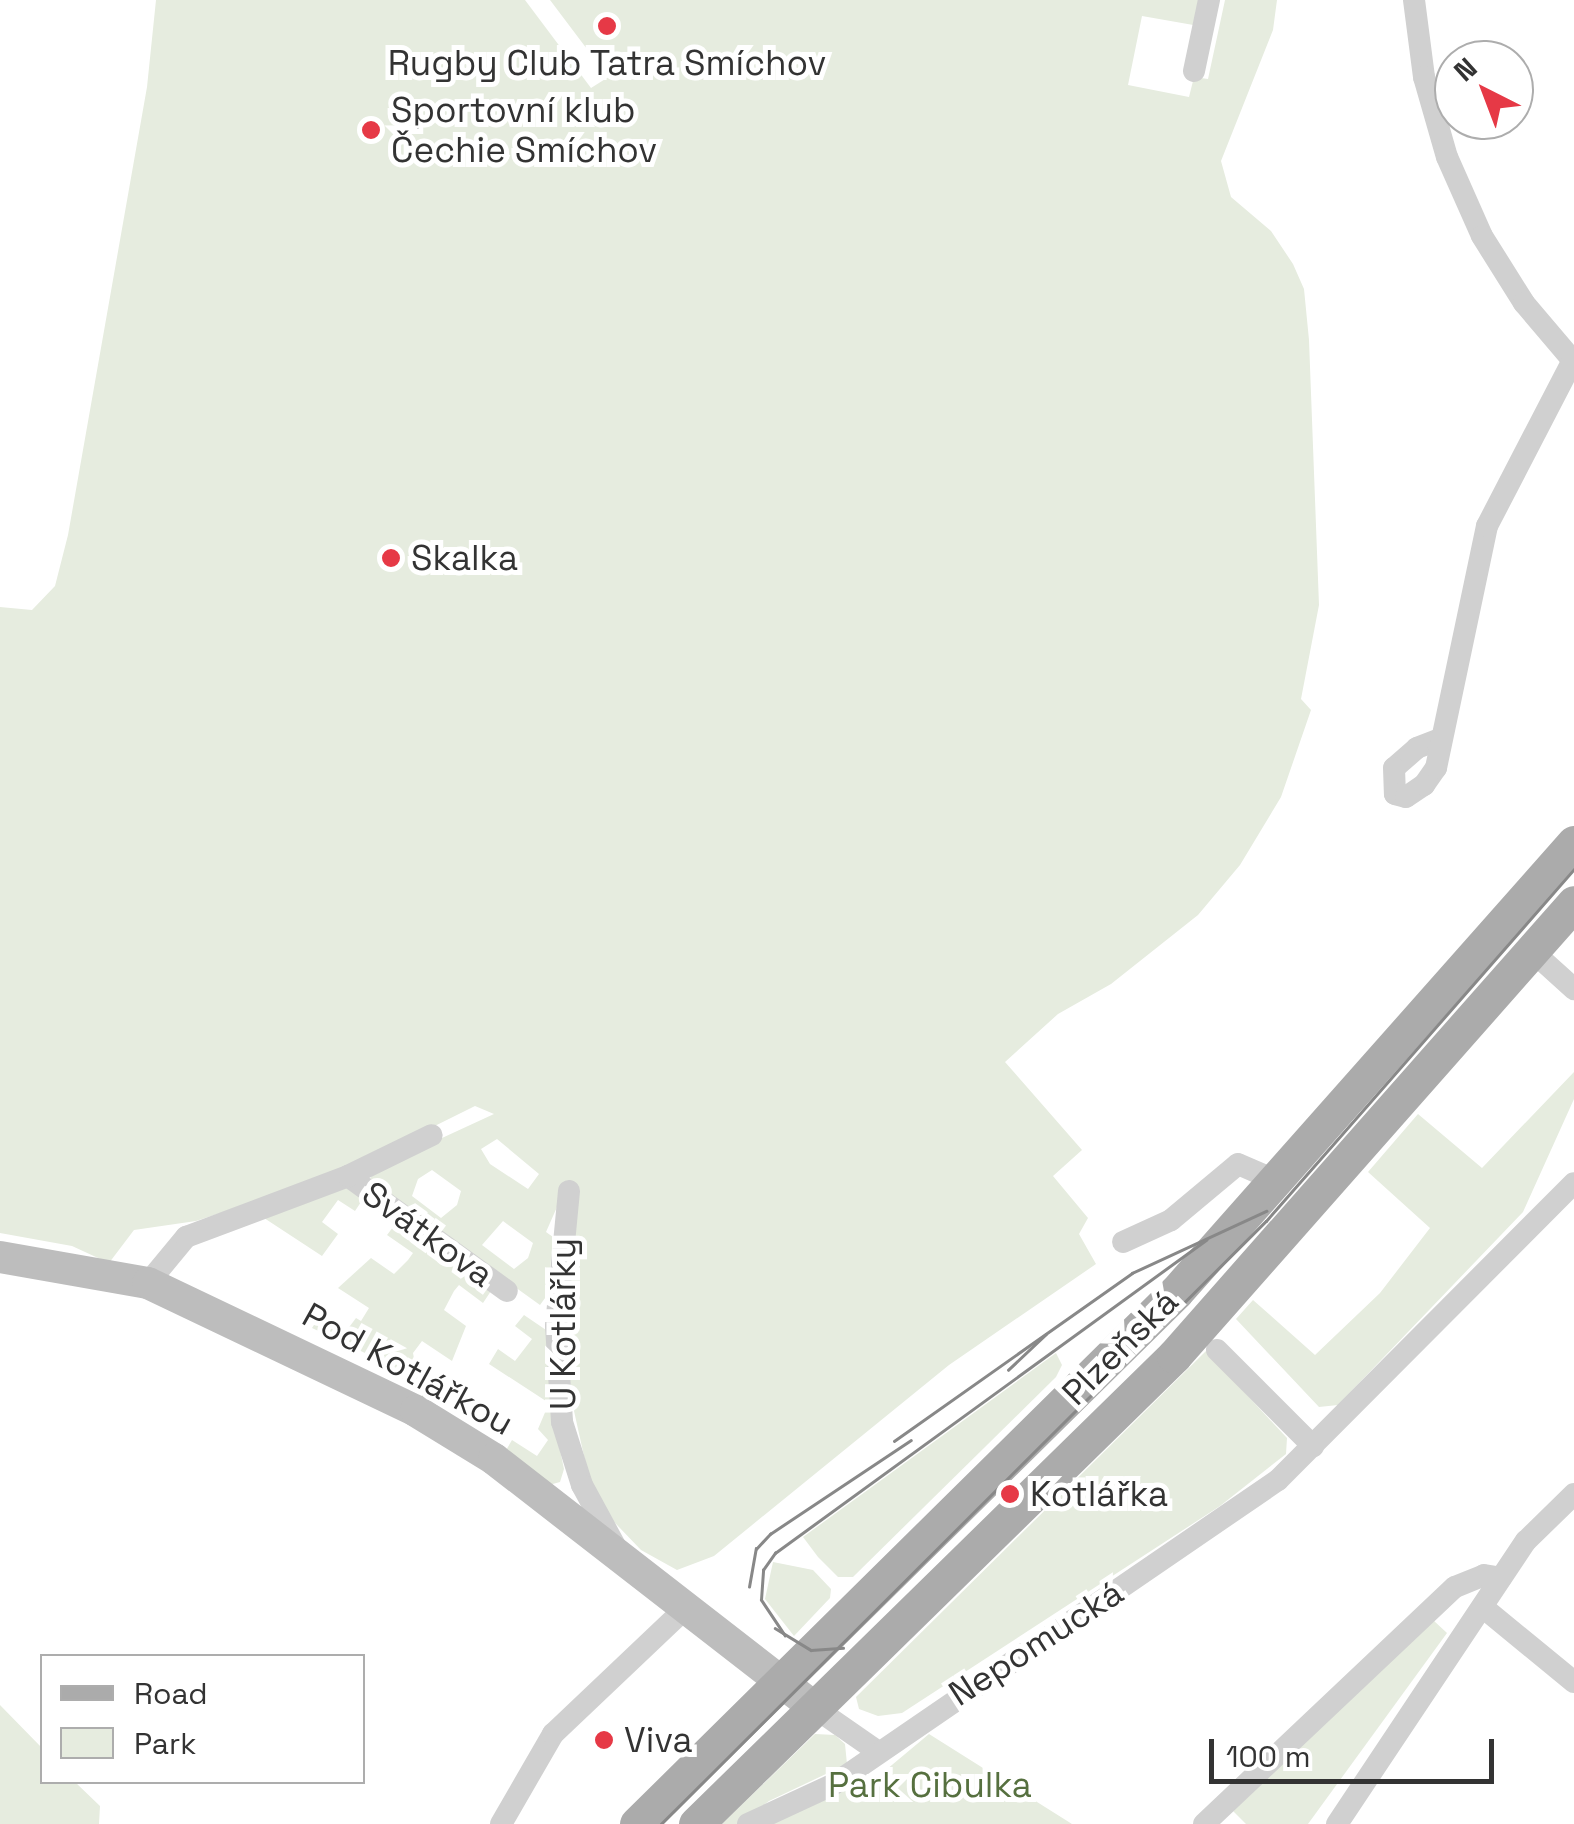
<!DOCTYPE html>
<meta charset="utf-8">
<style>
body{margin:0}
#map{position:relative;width:1574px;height:1824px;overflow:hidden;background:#fff;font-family:"Space Grotesk",sans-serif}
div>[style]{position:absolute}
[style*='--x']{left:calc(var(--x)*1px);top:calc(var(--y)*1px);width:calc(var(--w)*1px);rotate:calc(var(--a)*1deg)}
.green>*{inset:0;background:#e6ecdf}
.street>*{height:22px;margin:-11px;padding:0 11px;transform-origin:11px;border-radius:11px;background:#d0d0d0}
.secondary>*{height:32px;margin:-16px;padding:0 16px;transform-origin:16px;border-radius:16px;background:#bdbdbd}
.primary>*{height:35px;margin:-17.5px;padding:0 17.5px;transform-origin:17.5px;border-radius:17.5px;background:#ababab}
.tram>*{height:2.5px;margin:-1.25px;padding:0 1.25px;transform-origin:1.25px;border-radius:1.25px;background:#888}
.dots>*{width:28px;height:28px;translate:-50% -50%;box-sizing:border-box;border:5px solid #fff;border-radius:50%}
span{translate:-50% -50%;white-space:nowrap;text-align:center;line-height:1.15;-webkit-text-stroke:10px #fff;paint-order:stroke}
.poi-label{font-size:35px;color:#333}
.left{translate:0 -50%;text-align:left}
.street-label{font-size:35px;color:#333}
.park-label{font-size:35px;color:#56703f}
.legend{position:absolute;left:40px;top:1654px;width:325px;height:130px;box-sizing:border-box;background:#fff;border:2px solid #adadad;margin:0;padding:12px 18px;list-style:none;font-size:30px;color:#333}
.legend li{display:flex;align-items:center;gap:20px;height:50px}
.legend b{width:50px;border:2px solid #adadad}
.north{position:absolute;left:1434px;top:40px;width:100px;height:100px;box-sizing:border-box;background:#fff;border:2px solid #adadad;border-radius:50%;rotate:318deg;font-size:28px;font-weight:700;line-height:40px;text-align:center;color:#333}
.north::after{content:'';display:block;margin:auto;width:35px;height:45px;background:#e63946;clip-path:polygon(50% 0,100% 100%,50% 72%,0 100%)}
.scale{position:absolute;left:1209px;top:1739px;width:285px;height:45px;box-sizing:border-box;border:5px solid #333;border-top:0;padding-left:12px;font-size:30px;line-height:35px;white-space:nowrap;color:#333;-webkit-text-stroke:8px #fff;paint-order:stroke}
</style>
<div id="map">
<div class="green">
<div style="clip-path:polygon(evenodd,156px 0,525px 0,591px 88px,618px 71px,606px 53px,596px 61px,550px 0,1203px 0,1199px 26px,1142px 16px,1128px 85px,1189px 97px,1194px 77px,1208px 79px,1225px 0,1277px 0,1273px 30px,1221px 161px,1231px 197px,1271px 231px,1293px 264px,1304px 289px,1309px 340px,1319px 605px,1301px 699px,1311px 710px,1281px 797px,1240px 865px,1198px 915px,1111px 984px,1058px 1014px,1005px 1062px,1082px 1150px,1053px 1176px,1088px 1218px,1079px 1234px,1096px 1264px,949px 1365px,714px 1556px,677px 1570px,641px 1550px,594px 1501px,568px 1384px,561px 1198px,546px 1232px,553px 1237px,548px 1294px,540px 1305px,368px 1182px,377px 1168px,494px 1114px,475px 1106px,338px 1174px,196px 1221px,134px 1230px,109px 1263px,72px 1246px,0 1233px,0 607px,32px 610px,55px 586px,68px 535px,147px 87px,156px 0,497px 1139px,539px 1174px,528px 1189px,490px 1164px,481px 1149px,497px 1139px,156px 0,432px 1170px,461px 1191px,457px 1205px,441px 1218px,412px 1196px,418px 1179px,432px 1170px,156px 0,503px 1221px,533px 1243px,528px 1258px,514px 1269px,482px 1245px,503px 1221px)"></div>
<div style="clip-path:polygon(1574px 1072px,1574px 1099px,1523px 1212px,1338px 1405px,1319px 1407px,1236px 1319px,1253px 1300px,1315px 1355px,1380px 1293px,1430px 1228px,1368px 1172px,1418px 1114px,1482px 1168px)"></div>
<div style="clip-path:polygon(341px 1183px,363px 1199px,355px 1211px,338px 1200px,322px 1222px,338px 1234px,322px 1256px,261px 1216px)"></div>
<div style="clip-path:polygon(396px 1223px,491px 1291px,483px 1303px,459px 1285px,454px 1291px,444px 1310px,466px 1326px,452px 1361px,422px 1341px,413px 1353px,417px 1374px,436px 1387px,426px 1401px,384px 1362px,312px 1328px,321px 1314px,345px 1327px,344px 1334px,356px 1318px,361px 1321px,369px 1308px,338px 1288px,371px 1258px,394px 1274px,408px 1260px,413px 1253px,387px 1235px)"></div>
<div style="clip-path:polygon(524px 1315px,549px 1332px,550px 1403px,564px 1469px,560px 1482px,549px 1485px,502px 1457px,512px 1440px,537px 1456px,548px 1440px,538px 1429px,549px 1403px,489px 1364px,498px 1349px,515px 1361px,532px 1339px,515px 1326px)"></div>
<div style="clip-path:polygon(1206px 1351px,1287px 1438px,1286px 1454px,1220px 1506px,902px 1713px,878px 1716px,859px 1709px,856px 1697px)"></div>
<div style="clip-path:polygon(1056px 1353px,1062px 1365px,1056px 1377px,853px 1577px,838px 1577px,818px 1557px,803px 1537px)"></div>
<div style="clip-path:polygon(773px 1562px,813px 1570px,831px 1589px,830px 1598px,794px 1636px,765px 1599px)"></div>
<div style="clip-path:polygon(1433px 1620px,1447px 1633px,1308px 1824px,1246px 1824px,1233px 1811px)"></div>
<div style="clip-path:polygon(0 1705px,42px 1748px,42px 1782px,75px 1782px,100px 1806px,99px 1824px,0 1824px)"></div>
<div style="clip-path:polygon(815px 1734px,835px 1735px,845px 1744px,847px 1764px,769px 1801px,738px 1824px,722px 1824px)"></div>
<div style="clip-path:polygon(929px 1734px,1072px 1824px,772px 1824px,837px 1792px,868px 1785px)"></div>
</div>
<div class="street">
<div style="--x:1414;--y:0;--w:78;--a:82.6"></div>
<div style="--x:1424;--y:77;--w:83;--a:74"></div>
<div style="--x:1447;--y:157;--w:86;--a:66.1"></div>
<div style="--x:1482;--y:236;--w:79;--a:57.9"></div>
<div style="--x:1524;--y:303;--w:77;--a:49.7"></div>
<div style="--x:1194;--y:71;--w:73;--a:-78.1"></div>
<div style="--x:1440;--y:739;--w:25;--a:159"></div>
<div style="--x:1417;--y:748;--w:30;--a:139"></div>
<div style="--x:1394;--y:768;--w:26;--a:88"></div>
<div style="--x:1395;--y:794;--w:11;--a:15"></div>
<div style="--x:1406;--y:797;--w:22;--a:-34"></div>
<div style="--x:1424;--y:785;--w:21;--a:-55"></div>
<div style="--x:1436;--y:768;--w:247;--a:-78.1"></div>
<div style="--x:1487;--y:526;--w:185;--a:-62.6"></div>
<div style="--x:1532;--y:951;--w:57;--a:42.1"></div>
<div style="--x:348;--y:1176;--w:196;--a:35.9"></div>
<div style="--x:569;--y:1191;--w:136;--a:95.5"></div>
<div style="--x:556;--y:1326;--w:96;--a:86.4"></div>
<div style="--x:562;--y:1422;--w:66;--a:72.4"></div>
<div style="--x:582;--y:1485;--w:80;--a:61.5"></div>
<div style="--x:1123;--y:1242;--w:53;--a:-24.6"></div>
<div style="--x:1171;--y:1220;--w:87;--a:-39.9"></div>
<div style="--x:1238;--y:1164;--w:43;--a:23.6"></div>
<div style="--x:148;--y:1283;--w:60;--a:-50.4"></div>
<div style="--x:186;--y:1237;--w:173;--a:-20.6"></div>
<div style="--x:348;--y:1176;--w:93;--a:-26"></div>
<div style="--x:1217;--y:1350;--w:136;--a:45"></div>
<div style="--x:1485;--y:1609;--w:115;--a:39.4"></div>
<div style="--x:815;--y:1708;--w:75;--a:34.7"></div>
<div style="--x:501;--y:1824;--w:104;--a:-60"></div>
<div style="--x:553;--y:1734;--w:183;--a:-43.5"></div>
<div style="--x:748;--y:1824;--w:95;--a:-24.9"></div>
<div style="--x:834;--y:1784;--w:538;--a:-34.4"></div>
<div style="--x:1278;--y:1480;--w:419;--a:-45.1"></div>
<div style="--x:1204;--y:1824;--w:345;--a:-43.4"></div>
<div style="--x:1455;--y:1587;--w:31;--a:-22"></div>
<div style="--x:1484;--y:1575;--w:17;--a:10"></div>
<div style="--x:1337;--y:1824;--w:340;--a:-56.3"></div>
<div style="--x:1526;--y:1541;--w:67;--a:-44.4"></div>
</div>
<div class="secondary">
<div style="--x:0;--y:1257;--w:150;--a:10"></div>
<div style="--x:148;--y:1283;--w:297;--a:25.5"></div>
<div style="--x:416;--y:1411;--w:92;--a:31.6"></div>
<div style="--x:494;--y:1459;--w:406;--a:37.8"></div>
</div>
<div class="primary">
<div style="--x:637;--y:1824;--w:757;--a:-44.63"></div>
<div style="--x:1176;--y:1292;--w:600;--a:-48.45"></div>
<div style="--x:696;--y:1824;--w:669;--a:-44.39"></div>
<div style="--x:1174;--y:1356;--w:604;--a:-48.56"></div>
</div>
<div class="tram">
<div style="--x:1008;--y:1370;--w:52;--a:-43.5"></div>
<div style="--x:894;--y:1441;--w:291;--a:-35.2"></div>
<div style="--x:1132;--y:1273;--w:148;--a:-24.8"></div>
<div style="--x:749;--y:1587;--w:39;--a:-80"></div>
<div style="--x:756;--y:1549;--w:21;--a:-47"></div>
<div style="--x:770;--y:1534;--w:169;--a:-33.7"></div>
<div style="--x:775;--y:1628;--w:42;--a:31.4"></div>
<div style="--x:811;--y:1650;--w:32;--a:-4"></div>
<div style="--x:785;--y:1636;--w:43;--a:-123.7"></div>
<div style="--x:761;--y:1600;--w:30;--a:-86"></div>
<div style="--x:763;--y:1570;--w:21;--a:-55"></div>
<div style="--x:775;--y:1553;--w:533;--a:-35.99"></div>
<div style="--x:661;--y:1824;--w:854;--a:-44.91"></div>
<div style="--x:1266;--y:1221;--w:468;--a:-48.8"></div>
</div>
<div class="dots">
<div style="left:607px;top:26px;background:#e63946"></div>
<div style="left:371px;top:130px;background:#e63946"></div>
<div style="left:391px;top:558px;background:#e63946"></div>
<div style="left:1010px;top:1494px;background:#e63946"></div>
<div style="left:604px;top:1740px;background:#e63946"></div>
</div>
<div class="poi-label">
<span style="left:607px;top:63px">Rugby Club Tatra Smíchov</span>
<span class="left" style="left:391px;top:130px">Sportovní klub<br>Čechie Smíchov</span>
<span class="left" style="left:411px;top:558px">Skalka</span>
<span class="left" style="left:1030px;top:1494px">Kotlářka</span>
<span class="left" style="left:624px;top:1740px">Viva</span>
</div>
<div class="street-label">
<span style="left:428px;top:1234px;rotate:36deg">Svátkova</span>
<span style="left:563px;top:1324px;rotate:-90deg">U Kotlářky</span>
<span style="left:1120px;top:1347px;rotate:-45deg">Plzeňská</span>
<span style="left:408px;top:1369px;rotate:29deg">Pod Kotlářkou</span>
<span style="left:1036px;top:1643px;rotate:-33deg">Nepomucká</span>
</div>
<div class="park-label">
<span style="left:930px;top:1785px">Park Cibulka</span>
</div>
<ul class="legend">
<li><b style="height:12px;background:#ababab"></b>Road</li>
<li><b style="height:28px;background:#e6ecdf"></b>Park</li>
</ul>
<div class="north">N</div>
<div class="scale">100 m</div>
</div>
